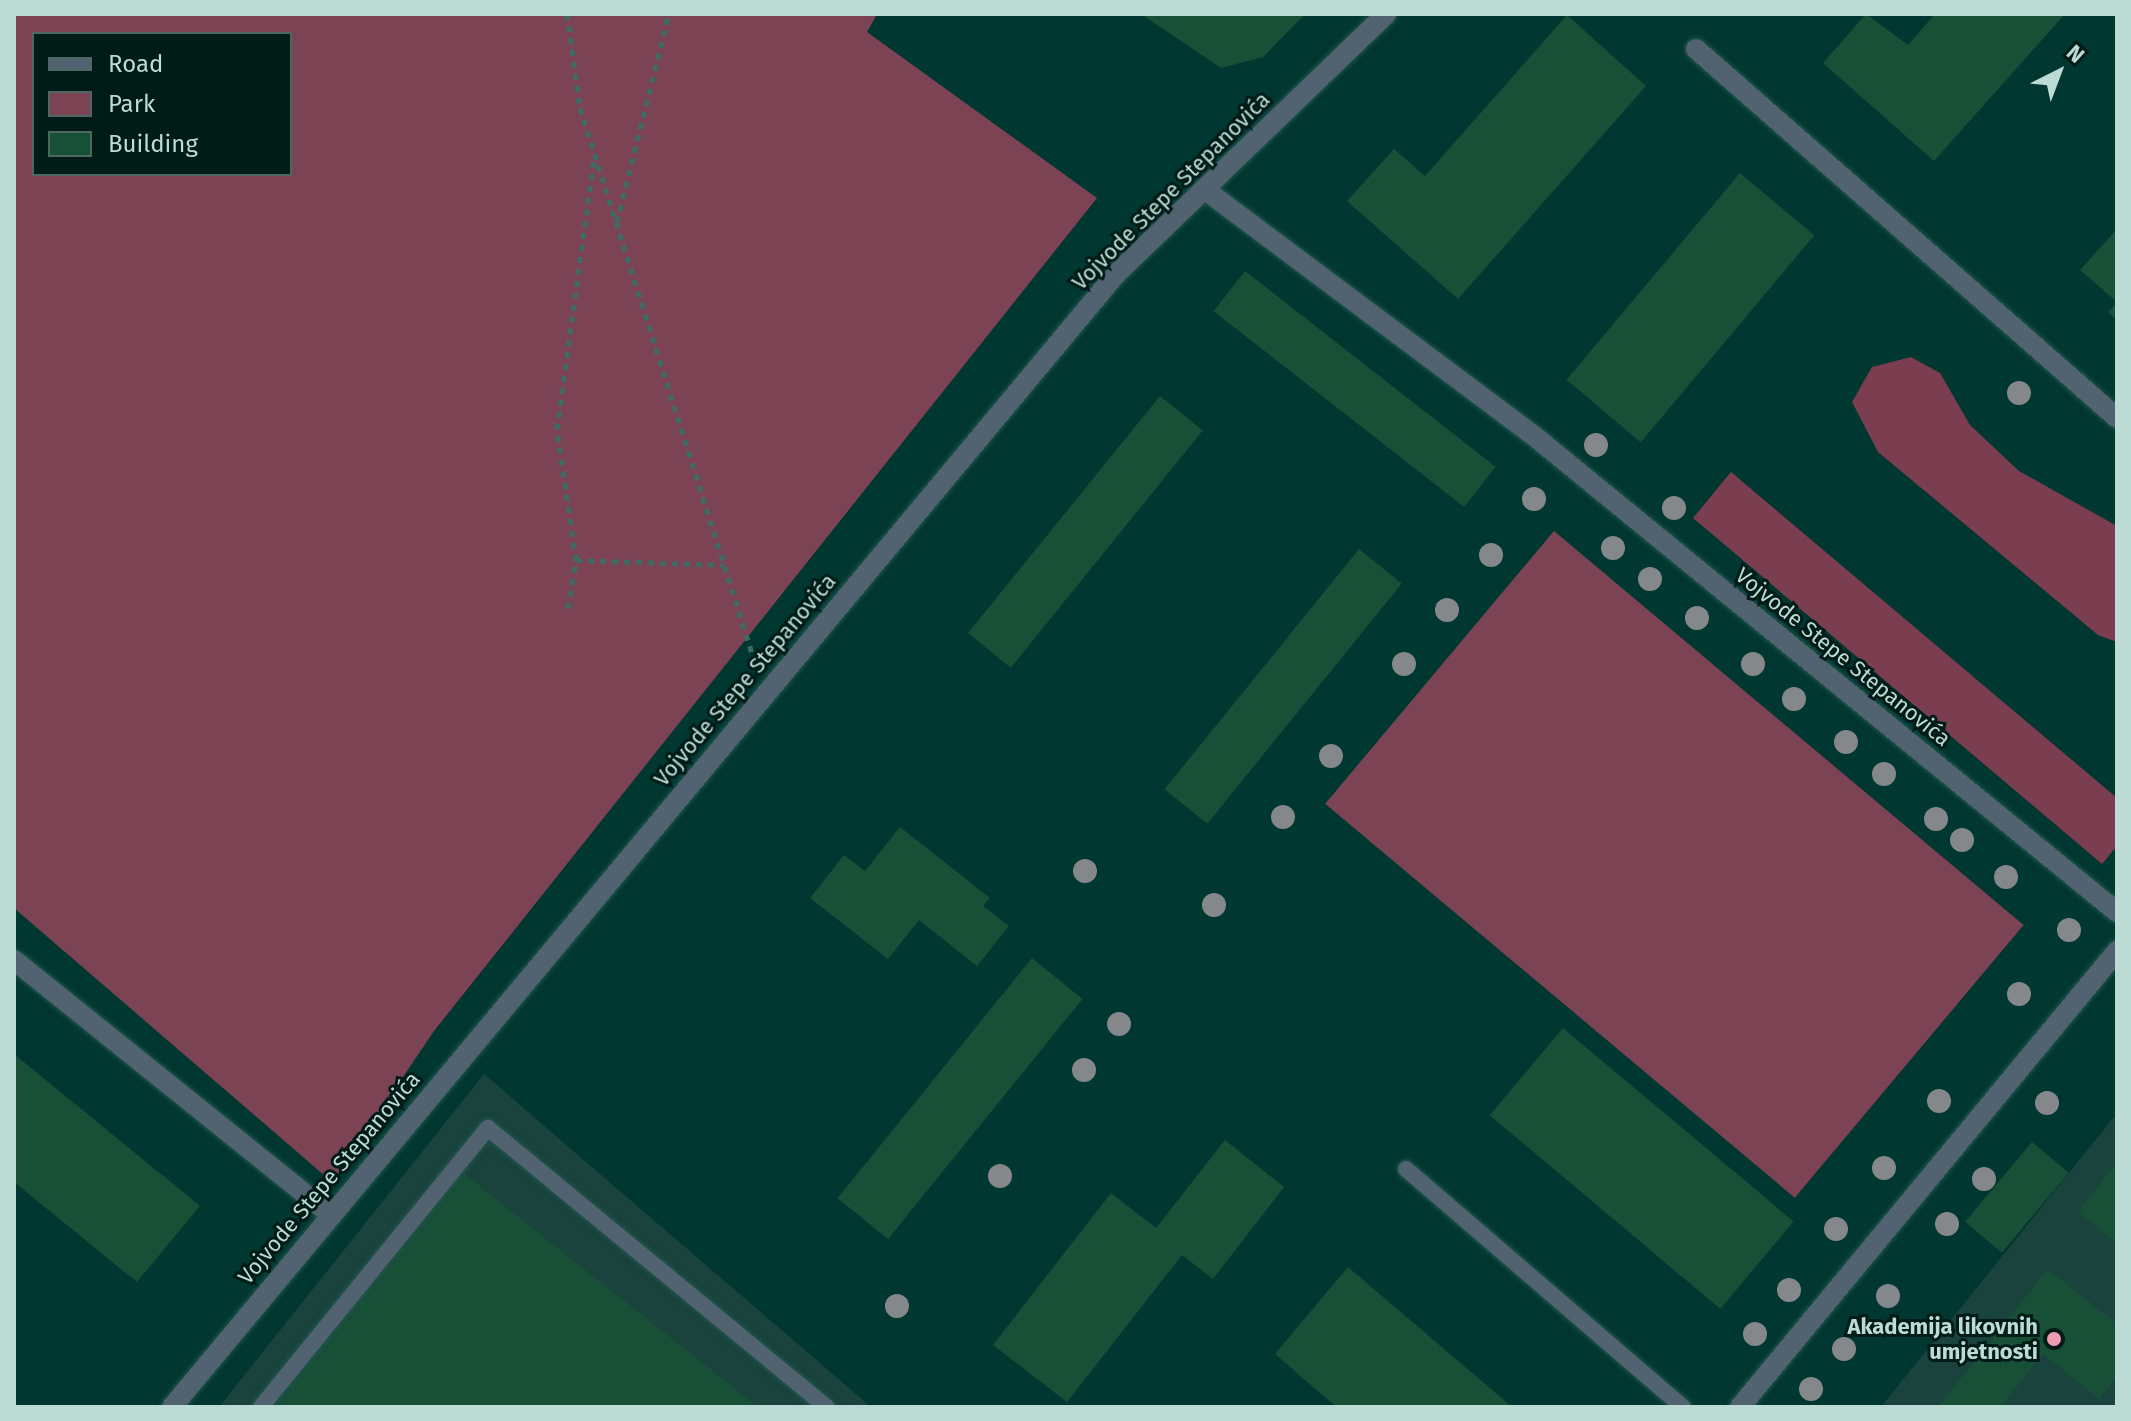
<!DOCTYPE html>
<meta charset="utf-8">
<style>
body{margin:0}
#map{position:relative;width:2131px;height:1421px;overflow:hidden;background:#003730;font-family:"Fira Sans",sans-serif}
div>[style]{position:absolute}
[style*='--x']{left:calc(var(--x)*1px);top:calc(var(--y)*1px);width:calc(var(--w)*1px);rotate:calc(var(--a)*1deg)}
.built>*{inset:0;background:#19433c}
.green>*{inset:0;background:#7c4355;transform-origin:0 0}
.forest>*{inset:0;background:#7b3d50}
.building>*{inset:0;background:#184f37;transform-origin:0 0}
.path>*{height:5px;margin-top:-2.5px;transform-origin:0;background:repeating-linear-gradient(90deg,#3d6c65 0 6px,transparent 0 12px)}
.roads{filter:drop-shadow(0 0 2px #22554e) drop-shadow(0 0 2px #22554e)}
.lane>*{height:16px;margin:-8px;padding:0 8px;transform-origin:8px;border-radius:8px;background:#516371}
.street>*{height:20px;margin:-10px;padding:0 10px;transform-origin:10px;border-radius:10px;background:#516371}
.trees>*{width:24px;height:24px;margin:-12px;border-radius:50%;background:#85888a}
.dots>*{width:22px;height:22px;translate:-50% -50%;box-sizing:border-box;border:4px solid #011b17;border-radius:50%}
span{translate:-50% -50%;white-space:nowrap;text-align:center;line-height:1.15;-webkit-text-stroke:6px #011b17;paint-order:stroke}
.street-label{font-size:22px;color:#bbdbd4}
.poi-label{font-size:22px;color:#bbdbd4;font-weight:700}
.right{translate:-100% -50%;text-align:right}
.frame{position:absolute;inset:0;border:16px solid #bbdbd4;pointer-events:none}
.legend{position:absolute;left:32px;top:32px;width:260px;height:144px;box-sizing:border-box;background:#011b17;border:2px solid #4b6863;margin:0;padding:10px 14px;list-style:none;font-size:24px;color:#bbdbd4}
.legend li{display:flex;align-items:center;gap:16px;height:40px}
.legend b{width:40px;border:2px solid #4b6863}
.north{position:absolute;left:2019px;top:32px;width:80px;height:80px;-webkit-text-stroke:6px #011b17;paint-order:stroke;rotate:42deg;font-size:22px;font-weight:700;line-height:32px;text-align:center;color:#bbdbd4}
.north::after{content:'';display:block;margin:auto;width:28px;height:36px;background:#bbdbd4;clip-path:polygon(50% 0,100% 100%,50% 72%,0 100%)}
</style>
<div id="map">
<div class="built">
<div style="clip-path:polygon(484px 1074px,871px 1407px,219px 1407px)"></div>
<div style="clip-path:polygon(2117px 1113px,2117px 1407px,1881px 1407px)"></div>
</div>
<div class="green">
<div style="clip-path:polygon(evenodd,14px 14px,877px 14px,867px 32px,1097px 198px,434px 1031px,332px 1182px,14px 908px,14px 14px,34px 34px,290px 34px,290px 174px,34px 174px,34px 34px)"></div>
<div style="left:1554px;top:531px;width:613px;height:356px;rotate:40deg"></div>
</div>
<div class="forest">
<div style="clip-path:polygon(1911px 357px,1940px 373px,1970px 425px,2019px 471px,2117px 526px,2117px 642px,2098px 635px,1878px 452px,1852px 402px,1872px 367px)"></div>
<div style="clip-path:polygon(1731px 472px,2117px 798px,2117px 846px,2102px 864px,1693px 518px)"></div>
</div>
<div class="building">
<div style="clip-path:polygon(1141px 14px,1305px 14px,1263px 57px,1221px 68px)"></div>
<div style="clip-path:polygon(1866px 14px,1908px 45px,1935px 14px,2065px 14px,1934px 161px,1823px 63px)"></div>
<div style="clip-path:polygon(1567px 15px,1646px 86px,1458px 299px,1347px 201px,1394px 149px,1425px 176px)"></div>
<div style="left:1740px;top:173px;width:97px;height:270px;rotate:40deg"></div>
<div style="clip-path:polygon(2117px 229px,2117px 320px,2108px 312px,2117px 302px,2080px 270px)"></div>
<div style="left:1245px;top:271px;width:318px;height:51px;rotate:38deg"></div>
<div style="left:1160px;top:396px;width:55px;height:305px;rotate:39deg"></div>
<div style="left:1359px;top:549px;width:55px;height:309px;rotate:39deg"></div>
<div style="clip-path:polygon(900px 827px,990px 898px,983px 906px,1009px 926px,977px 966px,919px 920px,888px 959px,810px 898px,844px 855px,865px 871px)"></div>
<div style="left:1032px;top:958px;width:65px;height:309px;rotate:39deg"></div>
<div style="left:1563px;top:1028px;width:301px;height:114px;rotate:40deg"></div>
<div style="clip-path:polygon(14px 1054px,200px 1206px,137px 1282px,14px 1182px)"></div>
<div style="clip-path:polygon(1225px 1140px,1284px 1187px,1213px 1279px,1182px 1255px,1067px 1402px,993px 1345px,1111px 1193px,1156px 1228px)"></div>
<div style="left:2032px;top:1142px;width:48px;height:104px;rotate:40deg"></div>
<div style="clip-path:polygon(2117px 1162px,2117px 1243px,2078px 1212px)"></div>
<div style="clip-path:polygon(461px 1171px,758px 1407px,273px 1407px)"></div>
<div style="clip-path:polygon(1348px 1267px,1512px 1407px,1337px 1407px,1327px 1399px,1275px 1354px)"></div>
<div style="clip-path:polygon(2048px 1269px,2117px 1324px,2117px 1376px,2099px 1399px,2043px 1354px,2001px 1407px,1938px 1407px)"></div>
</div>
<div class="path">
<div style="--x:567;--y:14;--w:95;--a:82.1"></div>
<div style="--x:580;--y:108;--w:585;--a:72.49"></div>
<div style="--x:617;--y:222;--w:214;--a:-76"></div>
<div style="--x:576;--y:560;--w:147;--a:1.9"></div>
<div style="--x:568;--y:608;--w:49;--a:-80.5"></div>
<div style="--x:576;--y:560;--w:132;--a:-98.3"></div>
<div style="--x:557;--y:429;--w:272;--a:-82.2"></div>
</div>
<div class="roads">
<div class="lane">
<div style="--x:1406;--y:1169;--w:365;--a:40.7"></div>
<div style="--x:261;--y:1407;--w:360;--a:-50.9"></div>
<div style="--x:488;--y:1128;--w:439;--a:39.5"></div>
</div>
<div class="street">
<div style="--x:1696;--y:49;--w:560;--a:41.23"></div>
<div style="--x:1204;--y:189;--w:419;--a:36.8"></div>
<div style="--x:1539;--y:440;--w:746;--a:39.24"></div>
<div style="--x:14;--y:960;--w:405;--a:38.8"></div>
<div style="--x:172;--y:1407;--w:1475;--a:-50.2"></div>
<div style="--x:1116;--y:274;--w:375;--a:-43.9"></div>
<div style="--x:1740;--y:1407;--w:592;--a:-50.42"></div>
</div>
</div>
<div class="trees">
<div style="left:2019px;top:393px"></div>
<div style="left:1596px;top:445px"></div>
<div style="left:1534px;top:499px"></div>
<div style="left:1674px;top:508px"></div>
<div style="left:1613px;top:548px"></div>
<div style="left:1491px;top:555px"></div>
<div style="left:1650px;top:579px"></div>
<div style="left:1447px;top:610px"></div>
<div style="left:1697px;top:618px"></div>
<div style="left:1404px;top:664px"></div>
<div style="left:1753px;top:664px"></div>
<div style="left:1794px;top:699px"></div>
<div style="left:1846px;top:742px"></div>
<div style="left:1331px;top:756px"></div>
<div style="left:1884px;top:774px"></div>
<div style="left:1283px;top:817px"></div>
<div style="left:1936px;top:819px"></div>
<div style="left:1962px;top:840px"></div>
<div style="left:1085px;top:871px"></div>
<div style="left:2006px;top:877px"></div>
<div style="left:1214px;top:905px"></div>
<div style="left:2069px;top:930px"></div>
<div style="left:2019px;top:994px"></div>
<div style="left:1119px;top:1024px"></div>
<div style="left:1084px;top:1070px"></div>
<div style="left:1939px;top:1101px"></div>
<div style="left:2047px;top:1103px"></div>
<div style="left:1884px;top:1168px"></div>
<div style="left:1000px;top:1176px"></div>
<div style="left:1984px;top:1179px"></div>
<div style="left:1947px;top:1224px"></div>
<div style="left:1836px;top:1229px"></div>
<div style="left:1789px;top:1290px"></div>
<div style="left:1888px;top:1296px"></div>
<div style="left:897px;top:1306px"></div>
<div style="left:1755px;top:1334px"></div>
<div style="left:1844px;top:1349px"></div>
<div style="left:1811px;top:1389px"></div>
</div>
<div class="dots">
<div style="left:2054px;top:1339px;background:#f19ab3"></div>
</div>
<div class="street-label">
<span style="left:1171px;top:191px;rotate:-45deg">Vojvode Stepe Stepanovića</span>
<span style="left:1843px;top:657px;rotate:39deg">Vojvode Stepe Stepanovića</span>
<span style="left:745px;top:680px;rotate:-50deg">Vojvode Stepe Stepanovića</span>
<span style="left:329px;top:1178px;rotate:-50deg">Vojvode Stepe Stepanovića</span>
</div>
<div class="poi-label">
<span class="right" style="left:2038px;top:1339px">Akademija likovnih<br>umjetnosti</span>
</div>
<div class="frame"></div>
<ul class="legend">
<li><b style="height:10px;background:#516371"></b>Road</li>
<li><b style="height:22px;background:#7c4355"></b>Park</li>
<li><b style="height:22px;background:#184f37"></b>Building</li>
</ul>
<div class="north">N</div>
</div>
